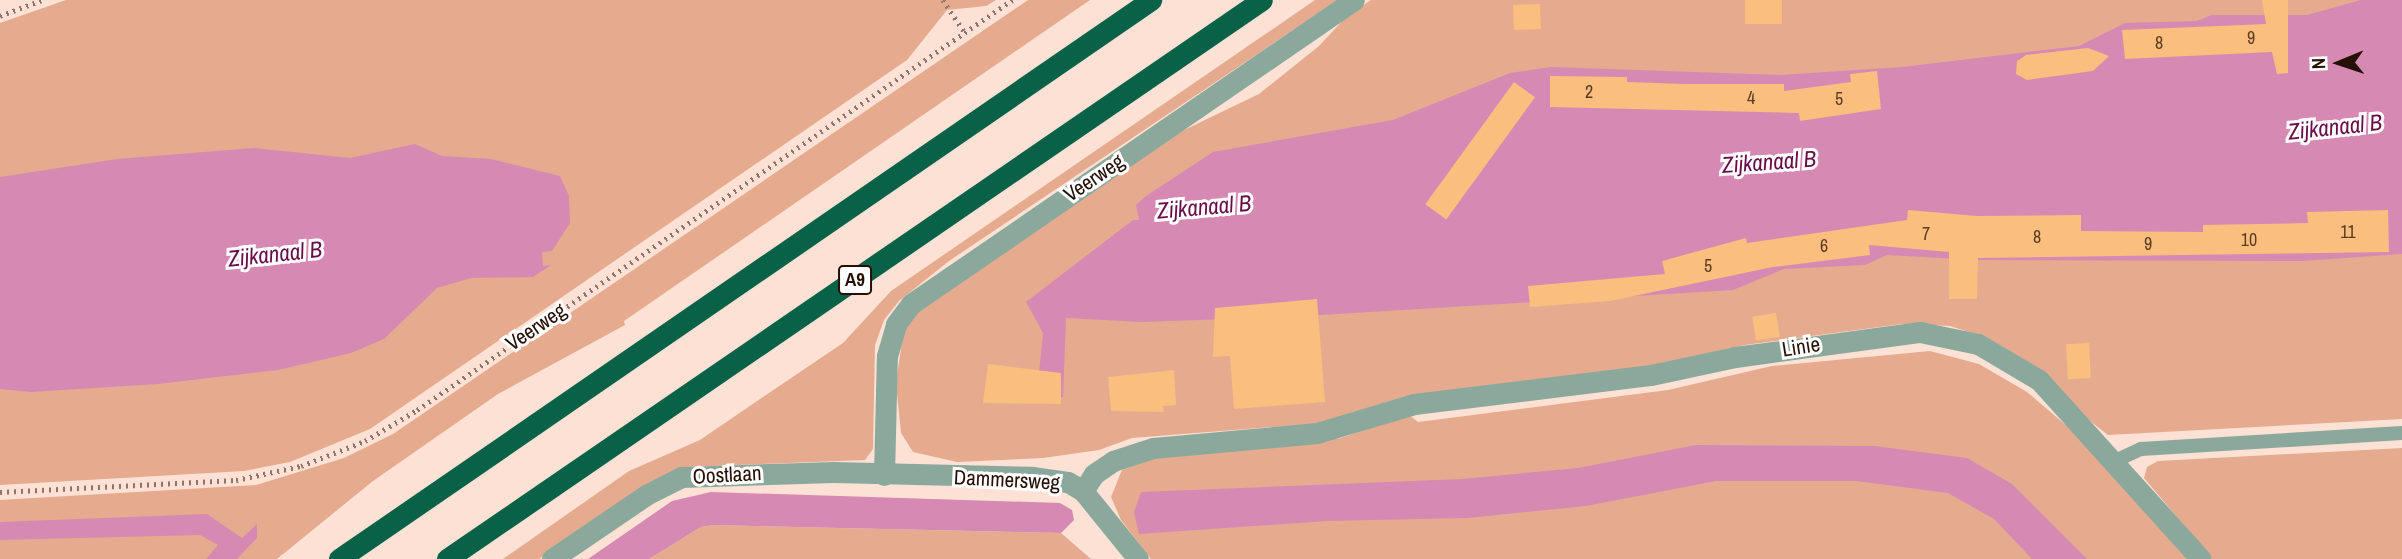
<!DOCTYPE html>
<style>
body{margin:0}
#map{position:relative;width:2402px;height:559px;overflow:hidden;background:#fce1d4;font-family:"Archivo Narrow",sans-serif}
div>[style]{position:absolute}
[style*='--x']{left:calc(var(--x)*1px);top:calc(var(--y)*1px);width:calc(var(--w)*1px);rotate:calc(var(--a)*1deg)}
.green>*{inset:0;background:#e6ab8f}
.water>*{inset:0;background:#d689b2}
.building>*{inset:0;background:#fabe7e;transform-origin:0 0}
.path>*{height:4.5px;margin-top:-2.25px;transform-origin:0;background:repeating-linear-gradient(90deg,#8e7569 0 2px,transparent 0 7px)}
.service>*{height:14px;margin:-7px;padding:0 7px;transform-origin:7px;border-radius:7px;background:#8aa99c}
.minor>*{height:21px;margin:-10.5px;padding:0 10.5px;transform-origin:10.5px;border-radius:10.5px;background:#8aa99c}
.motorway>*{height:21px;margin:-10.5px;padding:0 10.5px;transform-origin:10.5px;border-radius:10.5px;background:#096248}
span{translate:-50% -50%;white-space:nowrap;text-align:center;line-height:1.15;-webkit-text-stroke:6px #fff;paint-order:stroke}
.number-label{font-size:18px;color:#5b3c23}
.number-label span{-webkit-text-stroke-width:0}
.shield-label span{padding:2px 5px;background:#fff;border:2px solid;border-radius:5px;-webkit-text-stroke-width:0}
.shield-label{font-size:19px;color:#261005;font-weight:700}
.street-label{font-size:21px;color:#261005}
.water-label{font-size:23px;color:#690d49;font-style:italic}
.north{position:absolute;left:2304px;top:28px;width:70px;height:70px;-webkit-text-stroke:5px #fff;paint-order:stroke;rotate:268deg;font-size:19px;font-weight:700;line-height:28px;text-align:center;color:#261005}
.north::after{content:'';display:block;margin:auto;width:24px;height:32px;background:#261005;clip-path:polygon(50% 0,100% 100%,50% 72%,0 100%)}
</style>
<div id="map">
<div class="green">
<div style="clip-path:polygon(66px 0,996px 0,986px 6px,947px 10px,907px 60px,370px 429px,290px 462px,244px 471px,0 485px,0 23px)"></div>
<div style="clip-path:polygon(1028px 0,1090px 0,624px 321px,625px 325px,498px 394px,373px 481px,277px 559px,0 559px,0 500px,256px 485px,344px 458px,393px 434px)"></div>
<div style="clip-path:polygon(1315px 0,1338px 0,949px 261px,899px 301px,884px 320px,875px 345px,873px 449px,865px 460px,687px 467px,652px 482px,539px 559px,503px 559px,629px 471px,700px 440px,763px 397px,843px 343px,891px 291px)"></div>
<div style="clip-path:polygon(1371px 0,2402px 0,2402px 419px,2108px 435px,1981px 336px,1950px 326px,1902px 324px,1745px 345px,1651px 366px,1325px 423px,1132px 438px,1099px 450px,1043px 458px,957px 462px,913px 452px,901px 433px,896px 383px,904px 328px,915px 312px,1182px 131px,1259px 94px,1319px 46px,1349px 14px)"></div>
<div style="clip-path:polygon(1930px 351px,1979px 364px,2027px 392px,2074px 432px,2190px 559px,1151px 559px,1121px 520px,1111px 497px,1122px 470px,1153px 459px,1341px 438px,1409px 415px,1418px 422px,1668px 390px,1772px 366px)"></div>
<div style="clip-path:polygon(2402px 448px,2402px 559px,2212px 559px,2144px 478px,2147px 467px,2158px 461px)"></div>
<div style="clip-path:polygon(713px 525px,1061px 533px,1091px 559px,649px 559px,701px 527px)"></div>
</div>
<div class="water">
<div style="clip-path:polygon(2361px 0,2402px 0,2402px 254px,2302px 261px,1979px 260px,1887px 255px,1865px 265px,1784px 269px,1733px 290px,1288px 317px,1141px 322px,1066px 318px,1063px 397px,1044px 398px,1039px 373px,1043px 333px,1026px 302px,1133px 220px,1139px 220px,1136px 205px,1146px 196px,1213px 152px,1393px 120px,1510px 73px,1551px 67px,1780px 75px,1902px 67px,2079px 46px,2125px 23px,2197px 21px,2212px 15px,2307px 15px)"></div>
<div style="clip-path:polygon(415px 144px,442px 156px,491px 159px,560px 176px,569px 196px,570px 223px,552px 251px,542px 252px,543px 266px,551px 265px,533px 277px,471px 278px,437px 288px,384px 339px,351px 353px,278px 370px,158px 384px,31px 392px,0 389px,0 177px,117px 159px,254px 148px,350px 158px)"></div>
<div style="clip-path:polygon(1696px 445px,1875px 446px,1967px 458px,2012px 484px,2087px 559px,2032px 559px,1994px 519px,1948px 493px,1856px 481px,1716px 481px,1586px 506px,1468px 518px,1327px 521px,1139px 534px,1134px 512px,1141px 492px,1462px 479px,1578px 468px)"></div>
<div style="clip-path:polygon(711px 492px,1060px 503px,1072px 510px,1074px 520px,1061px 533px,713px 525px,701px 527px,649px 559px,588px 559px,672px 501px)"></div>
<div style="clip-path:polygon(207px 514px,242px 538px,257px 524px,257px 538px,237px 559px,206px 559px,218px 545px,200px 535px,0 540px,0 522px)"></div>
</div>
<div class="building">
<div style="left:1745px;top:0;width:37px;height:24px"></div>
<div style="clip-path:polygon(2262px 0,2288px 0,2288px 73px,2277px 74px,2272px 52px,2125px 59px,2122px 30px,2266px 24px)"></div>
<div style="left:1540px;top:4px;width:25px;height:27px;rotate:88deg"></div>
<div style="clip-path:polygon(2088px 48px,2109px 56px,2093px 71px,2027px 80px,2016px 74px,2017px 61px,2026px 55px)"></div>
<div style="clip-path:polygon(1877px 71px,1881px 109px,1800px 121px,1799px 113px,1550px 107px,1550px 76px,1627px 77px,1627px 82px,1685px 84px,1784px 84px,1784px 91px,1851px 82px,1850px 74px)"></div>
<div style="left:1514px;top:82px;width:26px;height:151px;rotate:36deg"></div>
<div style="clip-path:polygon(1908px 210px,1977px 216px,2081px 215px,2081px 231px,2203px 232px,2203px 225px,2308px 223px,2307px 212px,2388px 210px,2389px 252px,1978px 258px,1977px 299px,1949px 299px,1949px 252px,1869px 245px,1870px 255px,1773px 267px,1610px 301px,1530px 307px,1528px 286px,1665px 274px,1662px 261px,1746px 238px,1747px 243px,1907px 220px)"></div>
<div style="clip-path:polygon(1317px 299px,1325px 402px,1234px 409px,1230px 356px,1213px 357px,1215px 308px)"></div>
<div style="left:1776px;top:313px;width:24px;height:24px;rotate:81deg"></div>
<div style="left:2089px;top:343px;width:35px;height:23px;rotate:87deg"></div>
<div style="clip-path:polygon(988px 364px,1061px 373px,1061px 404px,983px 403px)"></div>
<div style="clip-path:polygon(1174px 370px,1176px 405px,1163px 406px,1164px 412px,1111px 411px,1108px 377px)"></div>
</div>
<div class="path">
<div style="--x:943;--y:0;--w:37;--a:56"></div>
<div style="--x:0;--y:16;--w:45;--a:-20.9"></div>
<div style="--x:0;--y:492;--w:236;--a:-2.9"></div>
<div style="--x:236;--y:480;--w:66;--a:-12.2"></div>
<div style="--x:301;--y:466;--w:69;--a:-21.3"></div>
<div style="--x:365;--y:441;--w:61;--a:-30.8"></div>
<div style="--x:417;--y:410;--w:723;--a:-34.57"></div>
</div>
<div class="service">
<div style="--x:2115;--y:461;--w:29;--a:-25"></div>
<div style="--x:2141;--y:449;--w:261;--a:-3.5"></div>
</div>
<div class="minor">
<div style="--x:884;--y:475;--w:119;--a:-88.6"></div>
<div style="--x:887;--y:356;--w:33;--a:-74"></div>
<div style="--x:896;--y:324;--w:25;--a:-53"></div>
<div style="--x:911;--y:304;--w:537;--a:-34.46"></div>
<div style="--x:1083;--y:491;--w:20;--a:-57"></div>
<div style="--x:1094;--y:474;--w:23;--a:-34"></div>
<div style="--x:1113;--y:461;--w:42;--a:-18"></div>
<div style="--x:1153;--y:448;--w:165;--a:-5.2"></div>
<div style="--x:1317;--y:433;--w:101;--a:-16.6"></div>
<div style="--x:1414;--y:404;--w:239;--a:-7"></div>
<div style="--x:1651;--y:375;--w:86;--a:-12.1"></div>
<div style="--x:1735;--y:357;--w:187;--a:-7.7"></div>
<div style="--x:1920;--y:332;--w:59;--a:11.7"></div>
<div style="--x:1978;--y:344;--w:71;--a:30.5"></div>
<div style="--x:2039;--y:380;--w:241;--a:47.9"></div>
<div style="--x:552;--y:559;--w:114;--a:-34.2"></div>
<div style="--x:646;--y:495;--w:39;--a:-27"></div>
<div style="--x:681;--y:477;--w:153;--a:-1.9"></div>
<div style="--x:834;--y:472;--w:198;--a:1.4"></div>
<div style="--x:1032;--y:477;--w:36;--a:8"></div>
<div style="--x:1068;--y:482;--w:17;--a:31"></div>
<div style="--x:1083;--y:491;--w:87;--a:51"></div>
</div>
<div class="motorway">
<div style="--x:339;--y:559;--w:986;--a:-34.54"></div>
<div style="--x:447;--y:559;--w:988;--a:-34.45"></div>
</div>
<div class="number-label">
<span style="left:2251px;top:38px">9</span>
<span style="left:2159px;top:43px">8</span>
<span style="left:1589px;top:92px">2</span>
<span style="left:1751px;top:98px">4</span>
<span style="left:1839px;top:99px">5</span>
<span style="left:2348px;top:232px">11</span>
<span style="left:1926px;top:234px">7</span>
<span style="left:2037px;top:237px">8</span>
<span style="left:2249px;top:240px">10</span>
<span style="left:2148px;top:244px">9</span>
<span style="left:1824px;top:246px">6</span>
<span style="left:1708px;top:266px">5</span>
</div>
<div class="shield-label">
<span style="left:855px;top:280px">A9</span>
</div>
<div class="street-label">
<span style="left:1094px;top:178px;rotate:-34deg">Veerweg</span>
<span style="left:536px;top:327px;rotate:-34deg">Veerweg</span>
<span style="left:1801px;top:347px;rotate:-9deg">Linie</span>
<span style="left:727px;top:475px;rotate:-3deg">Oostlaan</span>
<span style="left:1007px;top:480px;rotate:3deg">Dammersweg</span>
</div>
<div class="water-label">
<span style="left:2335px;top:127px;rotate:-6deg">Zijkanaal B</span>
<span style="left:1769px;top:162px;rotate:-4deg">Zijkanaal B</span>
<span style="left:1204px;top:207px;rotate:-5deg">Zijkanaal B</span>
<span style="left:275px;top:254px;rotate:-6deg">Zijkanaal B</span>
</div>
<div class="north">N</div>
</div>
